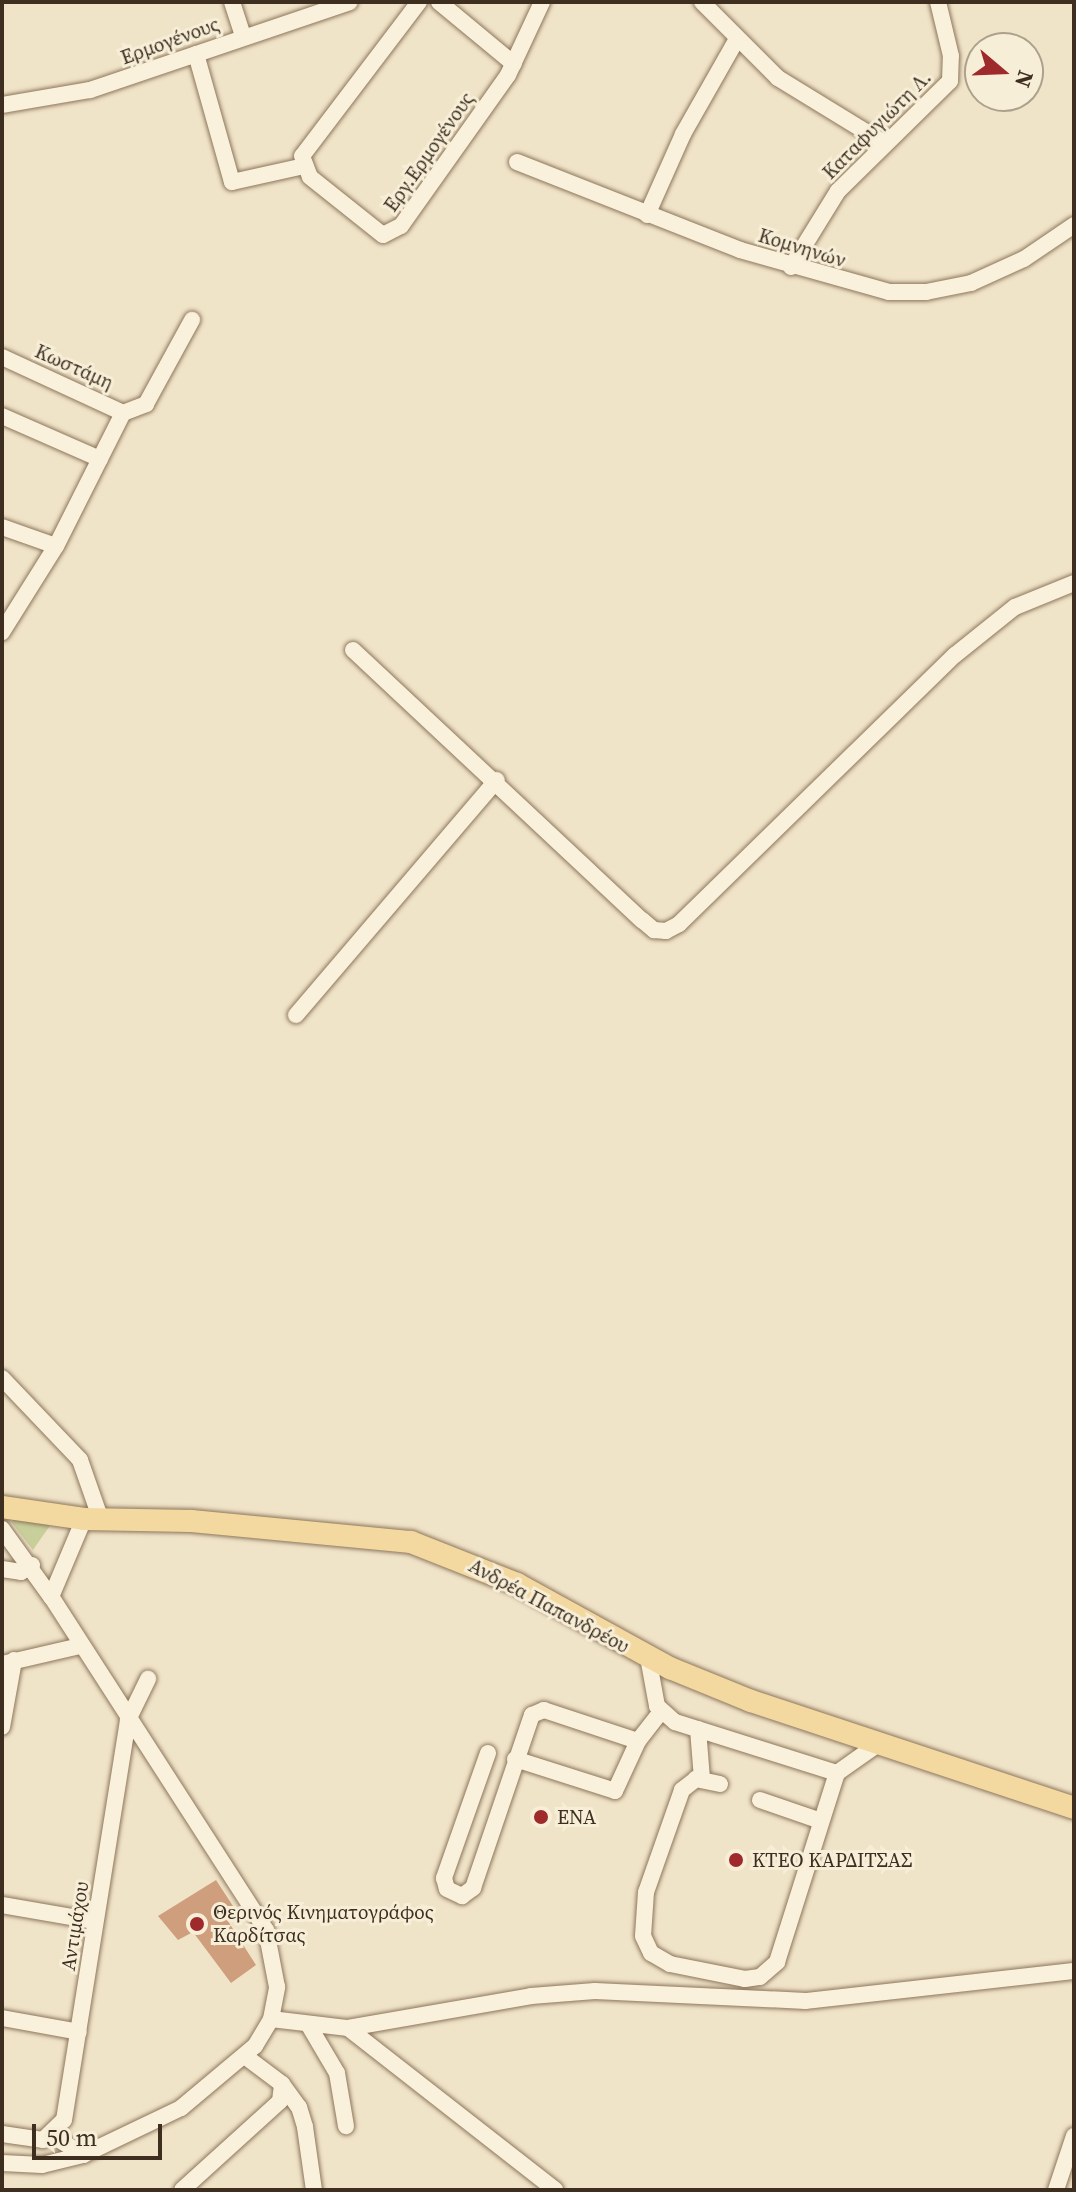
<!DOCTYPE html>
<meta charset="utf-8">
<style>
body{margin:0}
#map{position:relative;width:1076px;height:2192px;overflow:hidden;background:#f0e4c8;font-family:"Source Serif 4",serif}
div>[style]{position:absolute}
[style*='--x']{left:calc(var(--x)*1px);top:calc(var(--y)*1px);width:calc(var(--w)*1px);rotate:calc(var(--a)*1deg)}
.green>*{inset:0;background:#c9cf9b}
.building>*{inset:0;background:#cf9f7d}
.roads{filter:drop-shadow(0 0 2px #8d765c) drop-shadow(0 0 2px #8d765c)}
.minor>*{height:16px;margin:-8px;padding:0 8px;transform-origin:8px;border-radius:8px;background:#faf1dc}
.major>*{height:22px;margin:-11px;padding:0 11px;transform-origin:11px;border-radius:11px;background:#f3d9a0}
.dots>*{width:22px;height:22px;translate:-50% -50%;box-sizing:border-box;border:4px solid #f7eed8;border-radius:50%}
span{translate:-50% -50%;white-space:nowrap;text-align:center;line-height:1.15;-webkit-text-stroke:6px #f7eed8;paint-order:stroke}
.street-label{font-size:20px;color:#3d2e20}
.poi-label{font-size:20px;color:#3d2e20}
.left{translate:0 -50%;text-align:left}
.frame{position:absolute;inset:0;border:4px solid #3d2e20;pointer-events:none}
.north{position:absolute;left:964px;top:32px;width:80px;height:80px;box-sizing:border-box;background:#f7eed8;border:2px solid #ada18e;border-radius:50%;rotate:109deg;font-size:22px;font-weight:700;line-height:32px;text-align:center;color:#3d2e20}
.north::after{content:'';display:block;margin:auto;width:28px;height:36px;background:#9e2a2b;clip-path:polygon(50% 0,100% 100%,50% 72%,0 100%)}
.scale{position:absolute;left:32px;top:2124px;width:130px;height:36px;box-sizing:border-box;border:4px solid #3d2e20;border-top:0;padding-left:10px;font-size:24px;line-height:28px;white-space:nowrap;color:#3d2e20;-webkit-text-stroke:6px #f7eed8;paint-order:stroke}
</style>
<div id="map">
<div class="green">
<div style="clip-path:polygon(14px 1517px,51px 1524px,33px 1550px,12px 1523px)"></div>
</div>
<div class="building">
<div style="clip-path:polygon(216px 1880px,233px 1906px,224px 1915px,256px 1965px,231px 1983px,193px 1932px,178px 1940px,158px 1916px)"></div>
</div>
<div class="roads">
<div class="minor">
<div style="--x:232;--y:2;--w:35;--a:72"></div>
<div style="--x:419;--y:2;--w:193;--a:127.2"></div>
<div style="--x:302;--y:156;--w:22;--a:69"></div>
<div style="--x:310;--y:177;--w:93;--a:38.5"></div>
<div style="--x:383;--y:235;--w:20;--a:-27"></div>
<div style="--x:401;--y:226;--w:185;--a:-54.7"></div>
<div style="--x:508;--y:75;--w:81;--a:-65"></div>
<div style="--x:439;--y:2;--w:97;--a:39.6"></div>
<div style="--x:702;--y:2;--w:107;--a:45"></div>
<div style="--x:778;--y:78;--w:124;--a:31.5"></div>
<div style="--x:196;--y:54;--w:133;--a:74.3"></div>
<div style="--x:232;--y:182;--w:74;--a:-12.5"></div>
<div style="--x:2;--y:105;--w:89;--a:-9.7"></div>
<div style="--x:90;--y:90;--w:274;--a:-18.7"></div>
<div style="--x:517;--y:162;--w:240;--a:21.5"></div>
<div style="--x:740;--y:250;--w:155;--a:15.7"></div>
<div style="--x:889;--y:292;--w:37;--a:0"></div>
<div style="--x:926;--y:292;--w:46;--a:-11.3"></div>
<div style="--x:971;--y:283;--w:58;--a:-24.4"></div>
<div style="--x:1024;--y:259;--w:60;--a:-34.2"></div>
<div style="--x:647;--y:215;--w:89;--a:-66"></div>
<div style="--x:683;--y:134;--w:109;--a:-60.4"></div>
<div style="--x:791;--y:267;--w:89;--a:-58.3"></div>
<div style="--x:838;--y:191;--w:157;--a:-44.5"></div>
<div style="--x:950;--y:81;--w:25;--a:-88"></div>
<div style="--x:951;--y:56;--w:56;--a:-103.5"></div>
<div style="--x:2;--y:357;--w:133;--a:24.8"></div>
<div style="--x:123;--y:413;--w:149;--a:116.7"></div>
<div style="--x:56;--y:546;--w:102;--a:122.1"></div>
<div style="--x:123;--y:413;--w:25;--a:-21"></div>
<div style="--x:146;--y:404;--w:96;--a:-61.3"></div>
<div style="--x:2;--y:416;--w:107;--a:23.7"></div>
<div style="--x:2;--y:527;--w:57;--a:19.4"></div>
<div style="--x:353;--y:650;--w:396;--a:43.1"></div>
<div style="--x:642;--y:920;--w:16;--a:40"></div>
<div style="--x:654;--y:930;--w:12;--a:5"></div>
<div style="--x:666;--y:931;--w:15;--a:-28"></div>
<div style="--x:679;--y:924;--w:385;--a:-44.3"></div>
<div style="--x:955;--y:655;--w:77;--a:-38.7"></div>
<div style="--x:1015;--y:607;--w:64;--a:-22.1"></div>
<div style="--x:296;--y:1015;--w:309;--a:-49.5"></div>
<div style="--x:2;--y:1378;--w:113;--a:46.4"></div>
<div style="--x:80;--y:1460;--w:64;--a:70.7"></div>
<div style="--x:2;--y:1529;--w:84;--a:54.2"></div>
<div style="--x:2;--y:1569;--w:19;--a:9"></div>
<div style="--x:21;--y:1572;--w:13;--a:-32"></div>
<div style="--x:648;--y:1657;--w:50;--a:79.6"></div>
<div style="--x:657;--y:1706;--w:24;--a:42"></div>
<div style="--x:675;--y:1722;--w:170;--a:17.5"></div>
<div style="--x:837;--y:1773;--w:50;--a:-35.3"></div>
<div style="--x:2;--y:1664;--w:80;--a:-13"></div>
<div style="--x:2;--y:1727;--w:68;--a:-79.8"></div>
<div style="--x:698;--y:1729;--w:50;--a:85.4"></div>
<div style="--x:488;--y:1753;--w:133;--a:109.4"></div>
<div style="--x:444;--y:1878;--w:11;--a:75"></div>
<div style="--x:447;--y:1889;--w:17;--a:25"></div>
<div style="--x:462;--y:1896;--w:14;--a:-36"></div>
<div style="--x:473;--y:1888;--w:183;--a:-71.2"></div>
<div style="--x:532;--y:1715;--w:13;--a:-23"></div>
<div style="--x:544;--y:1710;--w:99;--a:18.3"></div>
<div style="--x:515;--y:1759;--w:105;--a:17.7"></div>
<div style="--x:615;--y:1791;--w:55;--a:-65.3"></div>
<div style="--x:638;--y:1741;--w:36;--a:-52"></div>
<div style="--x:720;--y:1784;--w:25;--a:-168"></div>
<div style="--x:696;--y:1779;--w:18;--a:142"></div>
<div style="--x:682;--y:1790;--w:108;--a:109.4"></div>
<div style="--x:646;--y:1892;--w:44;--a:93.9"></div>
<div style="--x:643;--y:1936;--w:19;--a:65"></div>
<div style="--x:651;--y:1953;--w:22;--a:30"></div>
<div style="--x:670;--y:1964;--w:76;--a:11.3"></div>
<div style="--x:745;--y:1979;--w:15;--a:-8"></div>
<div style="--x:760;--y:1977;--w:23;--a:-41"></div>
<div style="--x:777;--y:1962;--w:198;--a:-72.4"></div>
<div style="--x:760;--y:1800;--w:61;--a:19"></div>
<div style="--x:2;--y:1905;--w:94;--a:9.8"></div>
<div style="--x:2;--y:2018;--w:78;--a:10.3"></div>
<div style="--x:271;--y:2019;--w:78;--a:6.7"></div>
<div style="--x:348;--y:2028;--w:186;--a:-9.9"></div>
<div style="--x:531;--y:1996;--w:64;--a:-4.5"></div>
<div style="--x:595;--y:1991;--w:211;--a:2.7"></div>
<div style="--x:806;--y:2001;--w:270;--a:-6.4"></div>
<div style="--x:308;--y:2024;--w:57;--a:59.4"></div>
<div style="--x:337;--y:2073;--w:54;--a:80.4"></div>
<div style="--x:348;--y:2028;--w:263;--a:38"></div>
<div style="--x:282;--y:2084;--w:29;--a:54"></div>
<div style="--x:299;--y:2107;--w:21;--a:73"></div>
<div style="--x:305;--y:2127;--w:64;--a:81.9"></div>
<div style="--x:2;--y:2134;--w:41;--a:8.3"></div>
<div style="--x:43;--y:2140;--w:29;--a:-44"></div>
<div style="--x:64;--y:2120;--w:405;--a:-80.9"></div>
<div style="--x:128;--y:1720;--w:46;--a:-64"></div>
<div style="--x:53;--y:2136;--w:36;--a:32"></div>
<div style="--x:2;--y:2163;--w:40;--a:2.9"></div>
<div style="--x:42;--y:2165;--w:42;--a:-13.7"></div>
<div style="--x:83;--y:2155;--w:109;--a:-25.6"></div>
<div style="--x:181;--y:2108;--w:97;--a:-40"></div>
<div style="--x:255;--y:2046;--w:31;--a:-59"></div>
<div style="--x:271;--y:2019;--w:33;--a:-79"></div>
<div style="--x:277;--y:1987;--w:58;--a:-100.9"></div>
<div style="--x:266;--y:1930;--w:396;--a:-122.8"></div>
<div style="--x:51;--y:1597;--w:85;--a:-67.1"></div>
<div style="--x:182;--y:2190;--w:132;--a:-42.2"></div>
<div style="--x:280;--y:2101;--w:17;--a:-83"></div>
<div style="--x:282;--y:2084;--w:45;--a:-143.1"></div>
<div style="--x:1056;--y:2190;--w:57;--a:-71.6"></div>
</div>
<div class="major">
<div style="--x:2;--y:1507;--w:83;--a:8.3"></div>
<div style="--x:84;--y:1519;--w:108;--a:1.1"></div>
<div style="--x:192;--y:1521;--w:220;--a:5.5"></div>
<div style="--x:411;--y:1542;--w:114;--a:21.6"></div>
<div style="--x:517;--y:1584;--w:175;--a:28.8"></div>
<div style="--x:670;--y:1668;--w:87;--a:22.2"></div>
<div style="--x:751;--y:1701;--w:340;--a:18.3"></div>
</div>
</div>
<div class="dots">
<div style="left:541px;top:1817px;background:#9e2a2b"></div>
<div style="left:736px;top:1860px;background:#9e2a2b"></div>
<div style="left:197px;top:1924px;background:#9e2a2b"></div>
</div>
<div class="street-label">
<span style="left:170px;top:41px;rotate:-20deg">Ερμογένους</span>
<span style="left:877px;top:125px;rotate:-45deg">Καταφυγιώτη Λ.</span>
<span style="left:429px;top:152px;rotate:-55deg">Εργ.Ερμογένους</span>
<span style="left:802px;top:248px;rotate:17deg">Κομνηνών</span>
<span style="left:74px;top:367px;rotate:24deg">Κωστάμη</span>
<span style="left:549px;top:1606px;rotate:28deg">Ανδρέα Παπανδρέου</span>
<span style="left:75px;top:1926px;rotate:-81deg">Αντιμάχου</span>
</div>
<div class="poi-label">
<span class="left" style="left:557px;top:1817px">ΕΝΑ</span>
<span class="left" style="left:752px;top:1860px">ΚΤΕΟ ΚΑΡΔΙΤΣΑΣ</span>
<span class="left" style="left:213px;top:1924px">Θερινός Κινηματογράφος<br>Καρδίτσας</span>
</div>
<div class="frame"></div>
<div class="north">N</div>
<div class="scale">50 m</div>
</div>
